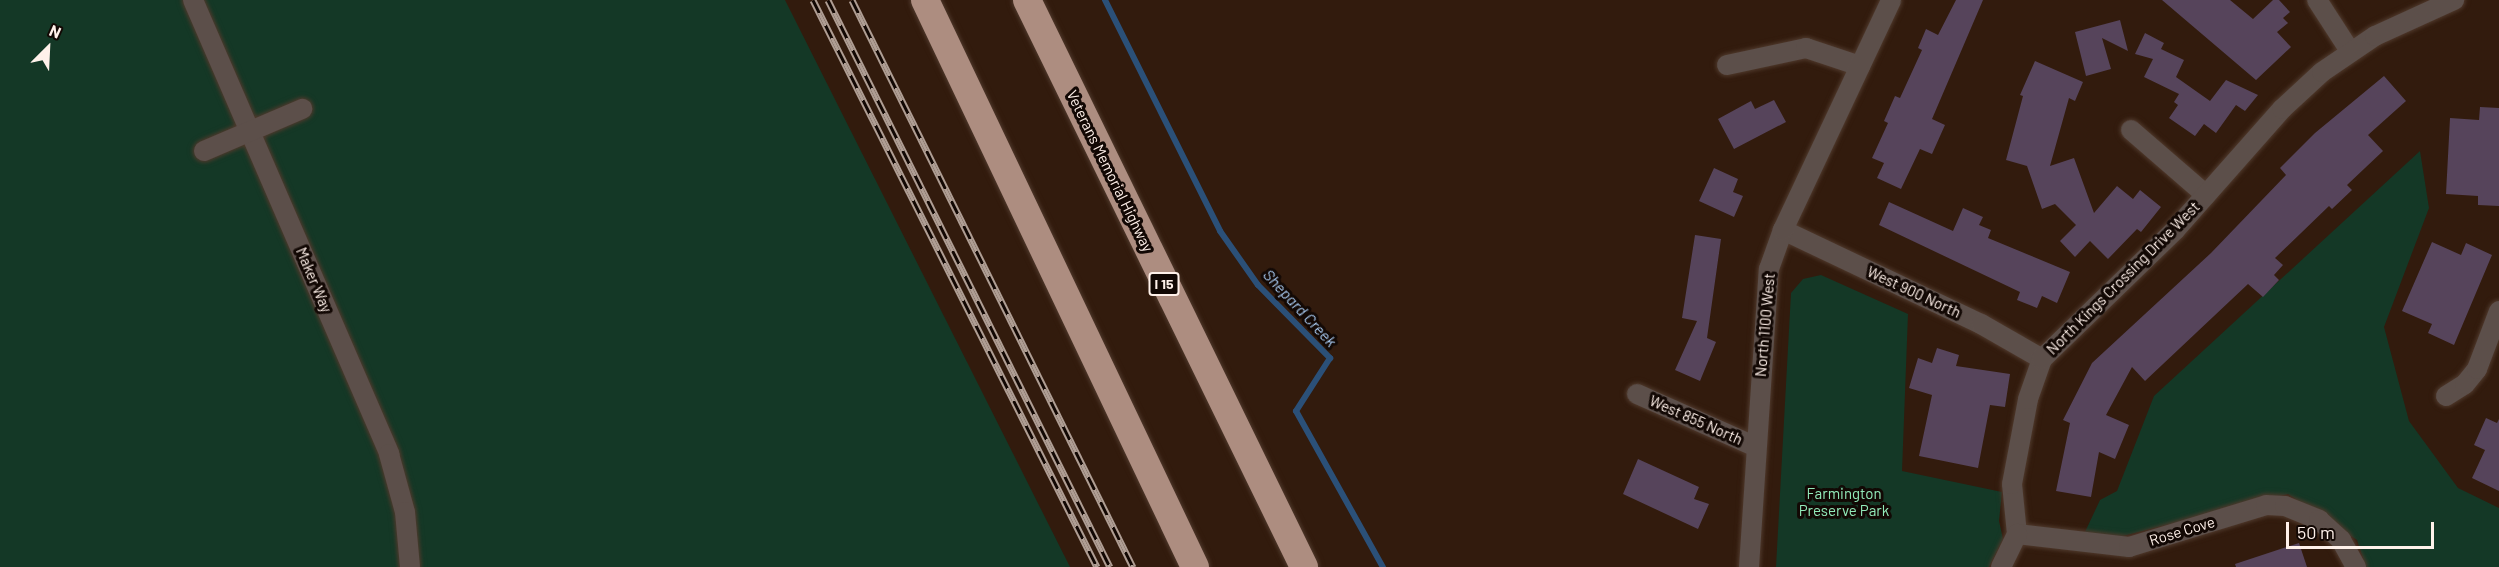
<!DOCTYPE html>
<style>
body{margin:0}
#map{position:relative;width:2499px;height:567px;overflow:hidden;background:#321b0d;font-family:Barlow,sans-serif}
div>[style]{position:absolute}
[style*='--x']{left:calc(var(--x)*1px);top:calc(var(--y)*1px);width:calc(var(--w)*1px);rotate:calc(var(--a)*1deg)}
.green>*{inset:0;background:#143826}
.stream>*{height:6px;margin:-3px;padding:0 3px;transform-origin:3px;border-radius:3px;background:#2b5078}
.building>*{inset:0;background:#56445b}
.roads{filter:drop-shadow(0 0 2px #4f392c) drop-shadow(0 0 2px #4f392c)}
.minor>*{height:20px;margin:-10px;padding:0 10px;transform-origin:10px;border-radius:10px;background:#5c4f4a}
.highway>*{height:28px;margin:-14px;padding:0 14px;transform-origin:14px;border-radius:14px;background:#ad8d80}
.rail>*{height:7px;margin-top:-3.5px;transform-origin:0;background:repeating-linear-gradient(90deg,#120804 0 14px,#af9e94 0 28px);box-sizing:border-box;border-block:2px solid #af9e94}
span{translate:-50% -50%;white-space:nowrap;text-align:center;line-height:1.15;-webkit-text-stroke:6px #120804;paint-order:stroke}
.shield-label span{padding:2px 4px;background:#120804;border:2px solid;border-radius:4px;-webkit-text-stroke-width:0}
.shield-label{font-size:14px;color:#fff1ea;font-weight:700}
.street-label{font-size:15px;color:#fff1ea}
.park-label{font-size:15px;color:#92eab9}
.water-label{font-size:16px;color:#a9cbf2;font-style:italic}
.north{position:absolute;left:18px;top:18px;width:60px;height:60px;-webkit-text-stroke:4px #120804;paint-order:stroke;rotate:24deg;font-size:16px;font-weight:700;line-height:24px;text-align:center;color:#fff1ea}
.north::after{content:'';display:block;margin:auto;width:21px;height:27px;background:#fff1ea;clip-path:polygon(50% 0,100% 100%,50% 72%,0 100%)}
.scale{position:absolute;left:2286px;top:522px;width:148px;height:27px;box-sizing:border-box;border:3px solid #fff1ea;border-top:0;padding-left:8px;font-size:18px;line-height:21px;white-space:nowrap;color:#fff1ea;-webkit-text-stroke:4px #120804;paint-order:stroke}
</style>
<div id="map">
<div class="green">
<div style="clip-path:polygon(0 0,785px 0,1070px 567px,0 567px)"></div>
<div style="clip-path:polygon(2420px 151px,2429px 208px,2384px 327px,2409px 421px,2458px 488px,2499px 508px,2499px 567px,2366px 567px,2357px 540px,2288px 494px,2115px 538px,2085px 532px,2100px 500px,2117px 491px,2154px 396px)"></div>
<div style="clip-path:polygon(1821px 275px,1908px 314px,1902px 471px,2002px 492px,1999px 521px,2003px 539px,1989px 567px,1776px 567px,1791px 293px,1803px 279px)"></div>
</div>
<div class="stream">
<div style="--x:1105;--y:0;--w:258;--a:63.5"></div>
<div style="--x:1220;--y:231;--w:66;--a:54.9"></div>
<div style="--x:1258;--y:285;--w:103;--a:45.4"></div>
<div style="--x:1330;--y:358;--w:63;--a:122.7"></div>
<div style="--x:1296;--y:411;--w:179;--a:60.9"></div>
</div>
<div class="building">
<div style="clip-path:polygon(1956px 0,1983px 0,1932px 119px,1945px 125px,1932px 154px,1920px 149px,1901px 189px,1877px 178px,1884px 163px,1872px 158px,1888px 123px,1884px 121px,1895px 96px,1900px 98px,1922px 50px,1918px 48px,1926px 29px,1938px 35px)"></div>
<div style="clip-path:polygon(2162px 0,2230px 0,2253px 19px,2273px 0,2279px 0,2290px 12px,2283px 18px,2288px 23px,2277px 32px,2291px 47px,2256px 80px)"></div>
<div style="clip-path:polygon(2120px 20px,2128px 51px,2102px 38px,2111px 69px,2086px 76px,2075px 32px)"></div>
<div style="clip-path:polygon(2145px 33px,2164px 43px,2161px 49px,2184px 60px,2176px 77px,2210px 101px,2226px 80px,2258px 95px,2245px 111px,2236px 105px,2216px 133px,2204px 124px,2195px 136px,2169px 118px,2178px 105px,2174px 102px,2179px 94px,2144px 77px,2153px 59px,2135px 54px)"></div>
<div style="clip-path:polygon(2035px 61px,2083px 82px,2075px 101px,2069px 98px,2050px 166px,2074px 158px,2094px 213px,2117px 186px,2133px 199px,2140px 190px,2161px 207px,2141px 232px,2137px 229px,2108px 259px,2090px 241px,2075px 257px,2060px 241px,2076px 225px,2055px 204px,2042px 209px,2027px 166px,2006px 160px,2023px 96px,2020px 95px)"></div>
<div style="clip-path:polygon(2384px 76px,2406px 101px,2368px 135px,2383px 151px,2347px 185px,2352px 190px,2332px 209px,2329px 206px,2275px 258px,2283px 265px,2274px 275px,2279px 280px,2263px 297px,2248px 284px,2145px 381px,2132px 367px,2106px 415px,2129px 425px,2115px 459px,2099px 452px,2091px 497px,2056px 491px,2070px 423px,2063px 420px,2092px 363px,2211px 253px,2286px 175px,2280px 168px,2315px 133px)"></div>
<div style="clip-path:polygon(1774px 100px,1786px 122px,1734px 149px,1718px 119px,1751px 101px,1755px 109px)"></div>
<div style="clip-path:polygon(2480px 107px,2499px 108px,2499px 206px,2478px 205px,2478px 196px,2446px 194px,2450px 118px,2479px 120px)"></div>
<div style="clip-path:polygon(1714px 168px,1738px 179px,1733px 192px,1743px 196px,1734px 217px,1699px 201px)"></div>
<div style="clip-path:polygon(1889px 202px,1953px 231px,1963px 208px,1983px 217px,1979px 225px,1991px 230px,1988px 238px,2070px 272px,2057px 303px,2042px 296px,2037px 308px,2017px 300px,2020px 292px,1879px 225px)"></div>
<div style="clip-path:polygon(1695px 235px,1721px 239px,1707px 338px,1716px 342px,1700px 381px,1675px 370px,1697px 321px,1682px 318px)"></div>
<div style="clip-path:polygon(2432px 242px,2461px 255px,2466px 243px,2492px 255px,2454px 345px,2428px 333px,2432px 324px,2402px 311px)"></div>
<div style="clip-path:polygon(1937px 348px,1959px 355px,1956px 366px,2010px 374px,2005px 407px,1990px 405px,1978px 468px,1919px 456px,1932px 395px,1909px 388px,1918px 358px,1932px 363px)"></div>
<div style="clip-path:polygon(2486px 418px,2497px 423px,2499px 419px,2499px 491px,2472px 478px,2485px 450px,2474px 445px)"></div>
<div style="clip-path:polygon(1638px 459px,1699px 487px,1694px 499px,1709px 504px,1698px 529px,1623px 494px)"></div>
<div style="clip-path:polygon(2299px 543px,2307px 567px,2236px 567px,2235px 564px)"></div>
</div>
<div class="roads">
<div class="minor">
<div style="--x:193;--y:0;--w:495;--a:66.6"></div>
<div style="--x:389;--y:454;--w:60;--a:74.6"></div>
<div style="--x:405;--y:512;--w:55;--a:84.8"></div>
<div style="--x:2317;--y:0;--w:61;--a:57.1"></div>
<div style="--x:1727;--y:65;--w:81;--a:-12.1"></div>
<div style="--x:1806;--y:48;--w:57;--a:18.4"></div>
<div style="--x:2131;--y:130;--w:99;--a:40.9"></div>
<div style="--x:204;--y:151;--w:107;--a:-23.2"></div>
<div style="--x:1783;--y:230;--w:219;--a:25.4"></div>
<div style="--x:1981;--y:324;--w:70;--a:29.8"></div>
<div style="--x:1637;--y:394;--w:130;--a:24"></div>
<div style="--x:2446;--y:396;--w:22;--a:-32"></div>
<div style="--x:2465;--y:384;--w:19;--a:-51"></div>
<div style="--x:2477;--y:369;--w:62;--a:-69.2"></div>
<div style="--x:2017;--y:534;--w:50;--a:-95.7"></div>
<div style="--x:2012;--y:484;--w:86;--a:-79.3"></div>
<div style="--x:2028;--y:399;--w:42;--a:-70.7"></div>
<div style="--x:2042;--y:359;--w:185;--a:-44.1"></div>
<div style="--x:2175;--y:230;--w:162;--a:-48.5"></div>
<div style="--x:2282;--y:109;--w:54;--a:-42.8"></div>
<div style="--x:2322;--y:72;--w:64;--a:-34.2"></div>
<div style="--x:2375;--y:36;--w:87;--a:-24.5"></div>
<div style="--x:2017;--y:534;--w:113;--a:6.6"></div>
<div style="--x:2129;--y:547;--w:143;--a:-17"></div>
<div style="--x:2266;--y:505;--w:19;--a:3"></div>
<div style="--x:2285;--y:506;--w:37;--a:22"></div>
<div style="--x:2319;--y:520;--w:30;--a:42"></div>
<div style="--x:2341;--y:540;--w:31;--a:61"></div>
<div style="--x:1749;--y:567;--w:299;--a:-86.2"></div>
<div style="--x:1769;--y:269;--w:41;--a:-70.3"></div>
<div style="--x:1783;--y:230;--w:254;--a:-64.8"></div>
<div style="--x:2001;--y:567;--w:37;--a:-64"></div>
</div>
<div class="highway">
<div style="--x:925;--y:0;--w:628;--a:64.54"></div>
<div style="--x:1027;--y:0;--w:631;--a:63.96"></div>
</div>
</div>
<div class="rail">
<div style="--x:813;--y:0;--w:634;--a:63.39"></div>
<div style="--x:828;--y:0;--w:633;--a:63.56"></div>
<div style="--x:852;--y:0;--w:633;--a:63.64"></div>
</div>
<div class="shield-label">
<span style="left:1164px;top:284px">I 15</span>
</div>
<div class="street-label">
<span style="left:1110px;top:171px;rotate:64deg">Veterans Memorial Highway</span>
<span style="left:2123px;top:278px;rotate:-45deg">North Kings Crossing Drive West</span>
<span style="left:314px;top:280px;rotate:67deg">Maker Way</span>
<span style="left:1914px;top:292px;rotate:25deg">West 900 North</span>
<span style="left:1765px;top:325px;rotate:-85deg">North 1100 West</span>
<span style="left:1696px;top:420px;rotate:24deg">West 855 North</span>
<span style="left:2182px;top:531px;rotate:-17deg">Rose Cove</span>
</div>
<div class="park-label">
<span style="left:1844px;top:502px">Farmington<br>Preserve Park</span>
</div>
<div class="water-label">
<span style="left:1300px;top:308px;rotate:47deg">Shepard Creek</span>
</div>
<div class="north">N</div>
<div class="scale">50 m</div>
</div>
